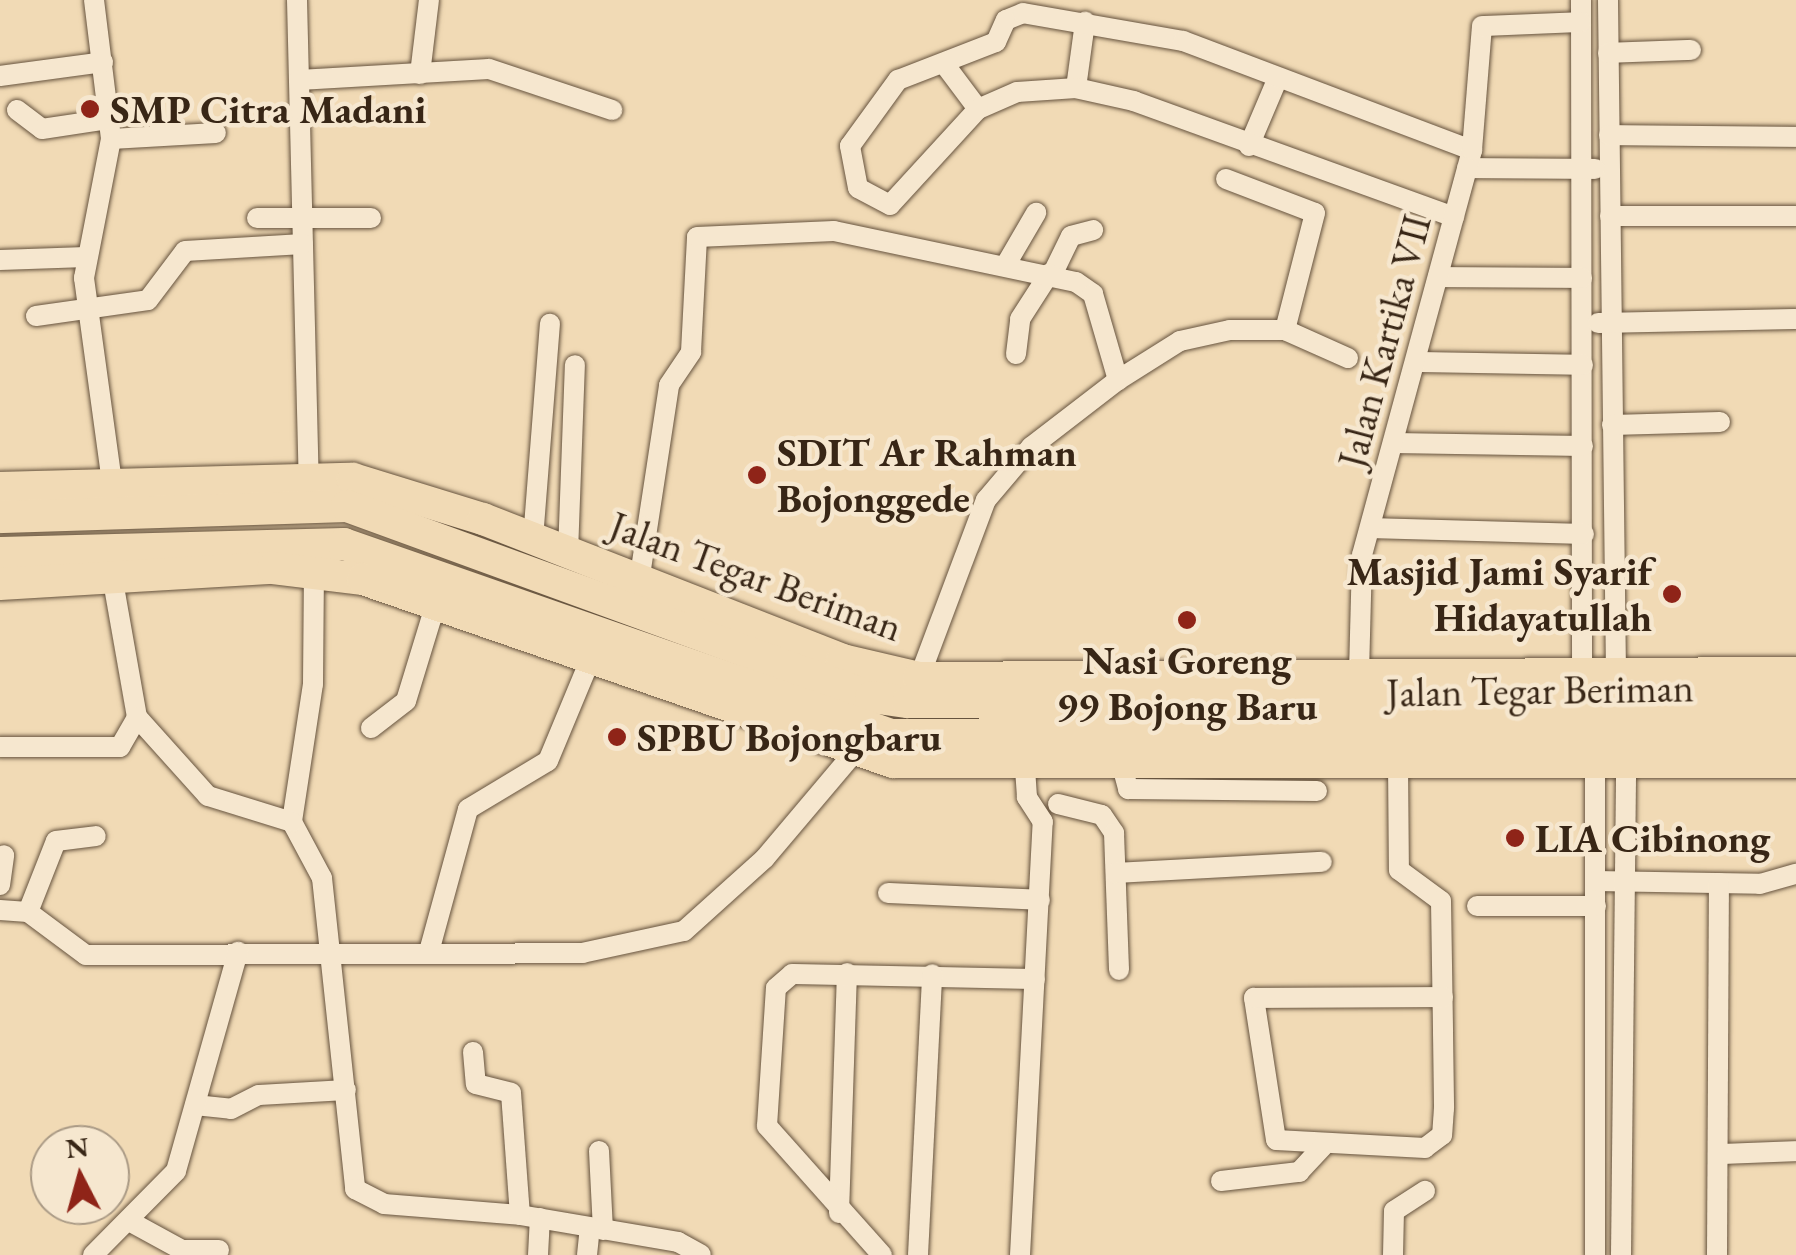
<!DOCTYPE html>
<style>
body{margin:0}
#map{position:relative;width:1796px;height:1255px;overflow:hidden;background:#f1dab5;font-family:"EB Garamond",serif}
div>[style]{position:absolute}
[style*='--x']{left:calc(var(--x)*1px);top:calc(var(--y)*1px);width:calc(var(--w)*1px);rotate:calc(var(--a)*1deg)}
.roads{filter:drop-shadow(0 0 2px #66533e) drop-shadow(0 0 2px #66533e)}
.street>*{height:20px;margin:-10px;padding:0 10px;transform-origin:10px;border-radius:10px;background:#f6e7cf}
.primary>*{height:32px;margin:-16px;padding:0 16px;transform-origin:16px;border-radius:16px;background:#f1dab5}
.dots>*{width:28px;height:28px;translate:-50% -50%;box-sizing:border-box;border:5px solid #f6e7cf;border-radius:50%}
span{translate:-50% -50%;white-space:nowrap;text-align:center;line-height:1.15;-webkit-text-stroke:9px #f6e7cf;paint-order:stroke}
.poi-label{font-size:40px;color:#382616;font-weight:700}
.left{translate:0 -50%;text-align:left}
.right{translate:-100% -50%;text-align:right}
.street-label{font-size:40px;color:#382616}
.north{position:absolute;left:30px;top:1125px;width:100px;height:100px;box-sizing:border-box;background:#f6e7cf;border:2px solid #aa9a85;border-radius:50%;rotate:354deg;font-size:28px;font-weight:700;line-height:40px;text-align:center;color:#382616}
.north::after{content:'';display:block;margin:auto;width:35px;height:45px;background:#8f2418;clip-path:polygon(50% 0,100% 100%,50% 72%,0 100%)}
</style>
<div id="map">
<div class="roads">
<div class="street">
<div style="--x:94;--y:0;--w:140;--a:83"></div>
<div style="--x:111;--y:139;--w:142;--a:101"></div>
<div style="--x:84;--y:278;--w:213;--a:82.2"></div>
<div style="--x:297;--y:0;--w:475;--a:88.6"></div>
<div style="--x:1581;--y:0;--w:672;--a:89.91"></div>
<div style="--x:1608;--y:0;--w:672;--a:89.32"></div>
<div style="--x:1608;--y:53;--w:83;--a:-2.1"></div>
<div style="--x:945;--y:65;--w:55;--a:53.1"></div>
<div style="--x:420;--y:74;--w:75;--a:-83.1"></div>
<div style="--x:0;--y:76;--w:104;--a:-7.7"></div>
<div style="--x:299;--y:80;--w:190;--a:-3.3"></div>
<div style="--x:489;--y:69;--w:130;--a:18.4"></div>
<div style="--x:1076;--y:88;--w:67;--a:-82.2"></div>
<div style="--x:17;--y:110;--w:31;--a:37"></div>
<div style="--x:42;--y:129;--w:68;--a:-8.5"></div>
<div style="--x:1609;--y:135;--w:187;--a:0.6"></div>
<div style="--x:111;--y:139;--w:105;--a:-3.3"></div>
<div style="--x:1249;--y:146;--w:72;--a:-67"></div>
<div style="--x:1467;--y:168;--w:128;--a:0.4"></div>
<div style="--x:1226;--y:179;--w:95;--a:20.9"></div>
<div style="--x:1315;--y:213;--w:121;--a:104.4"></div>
<div style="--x:1610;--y:216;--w:186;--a:0"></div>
<div style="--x:1454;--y:217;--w:340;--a:-160.1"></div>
<div style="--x:1134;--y:101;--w:59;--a:-167.4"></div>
<div style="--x:1076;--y:88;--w:59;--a:176.1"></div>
<div style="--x:1017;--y:92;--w:43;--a:156.4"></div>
<div style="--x:978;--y:109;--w:130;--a:132.5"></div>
<div style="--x:890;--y:205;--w:36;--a:-152"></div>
<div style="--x:858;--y:188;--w:43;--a:-100.8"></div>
<div style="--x:850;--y:146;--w:82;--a:-54"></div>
<div style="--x:898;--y:80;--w:105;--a:-21.2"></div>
<div style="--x:996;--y:42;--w:24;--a:-66"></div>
<div style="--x:1006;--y:20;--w:18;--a:-22"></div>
<div style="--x:1023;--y:13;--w:162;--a:9.9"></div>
<div style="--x:1183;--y:41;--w:309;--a:20.7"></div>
<div style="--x:257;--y:218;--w:114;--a:0"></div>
<div style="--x:0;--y:260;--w:86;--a:-2"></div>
<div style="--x:1008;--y:261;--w:56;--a:-59.7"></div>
<div style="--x:1052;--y:275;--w:43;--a:-64"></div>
<div style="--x:1071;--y:236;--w:23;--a:-15"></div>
<div style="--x:1438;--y:277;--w:144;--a:0.4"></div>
<div style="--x:36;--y:316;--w:113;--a:-8.1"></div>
<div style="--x:148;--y:300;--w:61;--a:-52.9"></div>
<div style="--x:185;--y:251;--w:118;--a:-3.4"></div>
<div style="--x:1598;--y:323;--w:198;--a:-1.2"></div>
<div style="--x:1016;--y:354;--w:35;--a:-83"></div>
<div style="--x:1020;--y:319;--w:54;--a:-57.2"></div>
<div style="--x:1415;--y:362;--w:168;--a:1"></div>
<div style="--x:1612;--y:425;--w:108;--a:-1.6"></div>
<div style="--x:1393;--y:443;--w:190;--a:0.9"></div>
<div style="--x:1370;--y:528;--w:214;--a:1.6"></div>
<div style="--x:533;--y:539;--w:216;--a:-85.5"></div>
<div style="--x:568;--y:553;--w:188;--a:-87.9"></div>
<div style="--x:314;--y:569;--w:115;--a:90.5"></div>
<div style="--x:313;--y:684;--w:140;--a:98.7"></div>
<div style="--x:292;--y:822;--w:64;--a:61.8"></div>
<div style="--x:322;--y:878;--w:313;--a:83.9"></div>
<div style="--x:355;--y:1189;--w:33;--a:27"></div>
<div style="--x:384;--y:1204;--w:136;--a:4.6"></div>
<div style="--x:520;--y:1215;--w:160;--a:9.7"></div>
<div style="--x:678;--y:1242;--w:26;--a:29"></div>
<div style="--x:113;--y:581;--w:138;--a:80"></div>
<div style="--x:639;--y:582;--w:199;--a:-81.3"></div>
<div style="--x:669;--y:385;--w:40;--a:-56"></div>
<div style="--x:691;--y:352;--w:115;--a:-87"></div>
<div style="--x:697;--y:237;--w:137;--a:-2.5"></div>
<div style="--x:834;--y:231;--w:247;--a:11.9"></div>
<div style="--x:1076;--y:282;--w:21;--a:35"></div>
<div style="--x:1093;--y:294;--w:90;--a:73.8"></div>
<div style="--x:1359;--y:673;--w:118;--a:-88.5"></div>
<div style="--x:1362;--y:555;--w:420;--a:-74.8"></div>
<div style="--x:1472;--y:150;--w:124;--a:-85.4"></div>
<div style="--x:1482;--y:26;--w:99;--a:-2.3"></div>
<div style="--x:919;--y:678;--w:190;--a:-69.4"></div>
<div style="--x:986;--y:500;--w:70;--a:-49.7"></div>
<div style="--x:1031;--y:447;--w:110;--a:-37.6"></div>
<div style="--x:1118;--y:380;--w:73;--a:-32.2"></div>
<div style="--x:1180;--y:341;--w:51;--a:-12.4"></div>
<div style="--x:1230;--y:330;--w:55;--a:0"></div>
<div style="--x:1285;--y:330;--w:69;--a:24"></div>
<div style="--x:371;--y:728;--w:44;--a:-37.6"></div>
<div style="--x:406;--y:701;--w:99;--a:-73"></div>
<div style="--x:0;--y:747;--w:120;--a:0"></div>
<div style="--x:120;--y:747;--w:34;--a:-60"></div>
<div style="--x:137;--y:717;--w:106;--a:48.1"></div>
<div style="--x:208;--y:796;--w:88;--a:17.2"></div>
<div style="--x:1398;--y:763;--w:107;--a:89.5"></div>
<div style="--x:1399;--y:870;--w:52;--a:36.4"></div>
<div style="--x:1441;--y:901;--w:131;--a:89.1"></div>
<div style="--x:1443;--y:1032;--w:76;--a:89.2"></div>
<div style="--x:1444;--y:1108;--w:27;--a:94"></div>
<div style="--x:1442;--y:1135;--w:21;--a:143"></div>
<div style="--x:1425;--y:1148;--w:149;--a:-176.9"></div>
<div style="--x:1276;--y:1140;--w:144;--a:-98.8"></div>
<div style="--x:1254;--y:998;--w:189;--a:-0.3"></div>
<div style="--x:1595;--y:763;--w:492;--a:90"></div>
<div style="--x:1122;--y:766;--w:24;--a:75"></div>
<div style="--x:1128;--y:789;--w:189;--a:0.6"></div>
<div style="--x:1058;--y:804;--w:45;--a:14"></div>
<div style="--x:1102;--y:815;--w:22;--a:56"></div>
<div style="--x:1114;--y:833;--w:137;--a:87.9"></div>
<div style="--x:1116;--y:873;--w:206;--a:-3.1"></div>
<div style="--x:1596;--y:881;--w:164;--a:1"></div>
<div style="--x:1760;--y:884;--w:37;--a:-16"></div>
<div style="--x:0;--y:885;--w:30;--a:-82"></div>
<div style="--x:888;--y:893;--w:152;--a:2.6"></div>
<div style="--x:1477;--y:906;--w:119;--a:0"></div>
<div style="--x:0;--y:910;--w:28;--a:4"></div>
<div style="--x:28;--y:912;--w:72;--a:36.6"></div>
<div style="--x:86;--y:955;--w:496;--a:-0.2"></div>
<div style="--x:582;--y:953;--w:104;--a:-12.2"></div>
<div style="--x:684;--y:931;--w:109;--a:-42"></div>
<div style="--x:765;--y:858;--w:136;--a:-49.8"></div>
<div style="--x:28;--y:912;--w:76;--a:-68.5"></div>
<div style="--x:56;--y:841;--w:40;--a:-7.1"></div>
<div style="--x:430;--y:948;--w:144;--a:-74.7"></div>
<div style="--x:468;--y:809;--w:93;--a:-31"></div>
<div style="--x:548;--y:761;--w:109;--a:-67.4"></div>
<div style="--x:473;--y:1052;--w:32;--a:85"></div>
<div style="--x:476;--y:1084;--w:36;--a:14"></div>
<div style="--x:511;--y:1093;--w:122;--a:85.8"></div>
<div style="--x:195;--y:1105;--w:36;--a:6"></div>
<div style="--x:231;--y:1109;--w:31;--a:-27"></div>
<div style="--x:259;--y:1095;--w:87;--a:-3.3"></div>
<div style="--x:599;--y:1151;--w:79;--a:87.1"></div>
<div style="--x:1719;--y:1154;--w:77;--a:-2.2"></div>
<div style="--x:1221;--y:1181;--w:79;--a:-6.6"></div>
<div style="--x:1299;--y:1172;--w:35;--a:-47"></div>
<div style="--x:839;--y:1213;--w:240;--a:-88.1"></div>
<div style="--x:129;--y:1221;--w:60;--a:28.7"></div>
<div style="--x:182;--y:1250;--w:37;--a:0"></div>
<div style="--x:93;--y:1255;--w:118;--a:-45.3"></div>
<div style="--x:176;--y:1171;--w:228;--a:-74.2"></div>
<div style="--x:538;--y:1255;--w:37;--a:-87"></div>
<div style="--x:587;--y:1255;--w:27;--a:-84"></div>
<div style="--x:882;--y:1255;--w:173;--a:-131.7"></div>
<div style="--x:767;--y:1126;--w:138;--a:-86.3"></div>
<div style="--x:776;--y:988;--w:21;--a:-41"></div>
<div style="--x:792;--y:974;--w:243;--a:1.2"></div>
<div style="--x:918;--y:1255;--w:281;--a:-87.1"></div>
<div style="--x:1020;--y:1255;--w:434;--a:-87"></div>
<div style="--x:1043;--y:822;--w:30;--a:-123"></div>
<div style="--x:1027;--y:797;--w:30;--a:-94"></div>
<div style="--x:1393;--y:1255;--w:44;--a:-88.7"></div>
<div style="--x:1394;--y:1211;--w:37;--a:-33"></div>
<div style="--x:1621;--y:1255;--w:492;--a:-89.4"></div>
<div style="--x:1717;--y:1255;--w:372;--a:-89.7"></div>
</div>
<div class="primary">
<div style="--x:0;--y:488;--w:353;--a:-1.5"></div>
<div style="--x:353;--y:479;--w:136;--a:17.1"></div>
<div style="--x:483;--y:519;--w:386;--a:21.4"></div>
<div style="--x:842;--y:660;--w:79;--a:13.2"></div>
<div style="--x:919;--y:678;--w:877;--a:-0.33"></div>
<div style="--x:0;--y:517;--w:347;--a:-1.8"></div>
<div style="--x:347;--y:506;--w:558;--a:20.03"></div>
<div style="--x:871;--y:697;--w:37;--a:8"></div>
<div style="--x:908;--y:702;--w:888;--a:-0.06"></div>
<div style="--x:0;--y:553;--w:344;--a:-1.5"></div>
<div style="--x:344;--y:544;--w:579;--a:19.25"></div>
<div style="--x:891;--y:735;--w:905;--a:-0.32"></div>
<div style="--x:0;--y:584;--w:273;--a:-3.4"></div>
<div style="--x:273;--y:568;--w:91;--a:7"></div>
<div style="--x:363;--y:579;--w:561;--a:19.05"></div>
<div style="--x:893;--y:762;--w:903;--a:0"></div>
</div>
</div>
<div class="dots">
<div style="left:90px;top:109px;background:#8f2418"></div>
<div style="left:757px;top:475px;background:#8f2418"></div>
<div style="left:1672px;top:594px;background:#8f2418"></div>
<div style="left:1187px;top:620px;background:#8f2418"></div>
<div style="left:617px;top:737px;background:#8f2418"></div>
<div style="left:1515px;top:838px;background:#8f2418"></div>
</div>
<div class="poi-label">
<span class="left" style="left:110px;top:109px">SMP Citra Madani</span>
<span class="left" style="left:777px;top:475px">SDIT Ar Rahman<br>Bojonggede</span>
<span class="right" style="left:1652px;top:594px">Masjid Jami Syarif<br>Hidayatullah</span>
<span style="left:1187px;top:683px">Nasi Goreng<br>99 Bojong Baru</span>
<span class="left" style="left:637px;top:737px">SPBU Bojongbaru</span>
<span class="left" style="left:1535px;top:838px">LIA Cibinong</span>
</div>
<div class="street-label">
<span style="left:1384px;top:341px;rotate:-75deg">Jalan Kartika VII</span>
<span style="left:756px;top:576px;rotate:20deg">Jalan Tegar Beriman</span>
<span style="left:1540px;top:690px;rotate:-1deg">Jalan Tegar Beriman</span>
</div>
<div class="north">N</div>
</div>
